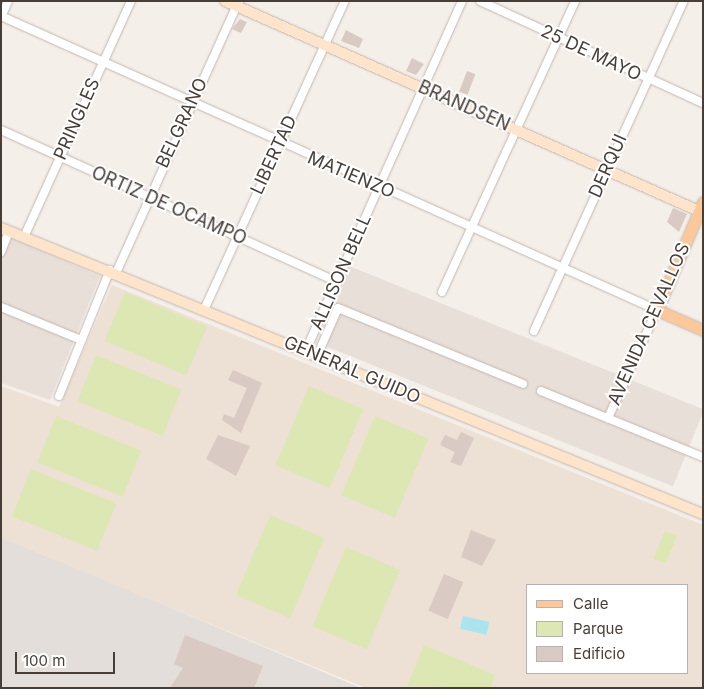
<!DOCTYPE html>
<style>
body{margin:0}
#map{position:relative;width:704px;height:689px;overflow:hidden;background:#f5efea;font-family:Inter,sans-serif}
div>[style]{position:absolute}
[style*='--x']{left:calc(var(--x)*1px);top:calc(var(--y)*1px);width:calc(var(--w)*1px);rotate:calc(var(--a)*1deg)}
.residential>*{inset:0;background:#e8dfd8;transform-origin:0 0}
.industrial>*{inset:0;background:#e4dedb}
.education>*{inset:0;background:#ede0d4}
.green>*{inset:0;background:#dde7b4;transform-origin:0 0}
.water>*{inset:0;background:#a9e4ef;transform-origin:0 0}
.building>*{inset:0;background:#d9cac3;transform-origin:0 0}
.roads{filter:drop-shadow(0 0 1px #c3b7b0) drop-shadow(0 0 1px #c3b7b0)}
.minor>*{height:8px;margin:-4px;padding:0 4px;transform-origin:4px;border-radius:4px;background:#fff}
.secondary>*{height:10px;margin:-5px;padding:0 5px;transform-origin:5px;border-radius:5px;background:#fde4cb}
.primary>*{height:11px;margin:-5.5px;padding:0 5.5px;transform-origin:5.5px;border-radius:5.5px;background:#fbc89c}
span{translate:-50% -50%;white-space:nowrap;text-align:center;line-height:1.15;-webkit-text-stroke:4px #fff;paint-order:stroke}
.street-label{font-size:18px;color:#483e38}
.frame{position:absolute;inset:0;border:2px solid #483e38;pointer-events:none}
.legend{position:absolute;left:526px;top:584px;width:162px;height:90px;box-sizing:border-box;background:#fff;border:1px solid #b6b2af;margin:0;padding:6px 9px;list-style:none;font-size:15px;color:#483e38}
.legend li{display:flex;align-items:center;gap:10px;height:25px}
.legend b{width:25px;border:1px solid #b6b2af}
.scale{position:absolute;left:15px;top:652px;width:100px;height:22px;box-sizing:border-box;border:2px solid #483e38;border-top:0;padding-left:6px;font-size:15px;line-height:18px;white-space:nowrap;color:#483e38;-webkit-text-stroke:4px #fff;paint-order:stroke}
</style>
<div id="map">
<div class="residential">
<div style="clip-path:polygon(1px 234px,100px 276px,50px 400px,1px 383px)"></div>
<div style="left:349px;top:266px;width:383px;height:83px;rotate:22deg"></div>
</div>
<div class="industrial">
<div style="clip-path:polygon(1px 536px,361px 688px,1px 688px)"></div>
</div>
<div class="education">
<div style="clip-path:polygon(evenodd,112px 285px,703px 525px,703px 688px,366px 688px,1px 538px,1px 386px,59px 407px,112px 285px,528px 585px,688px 585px,688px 673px,528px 673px,528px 585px)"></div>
</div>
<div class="green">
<div style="left:125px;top:292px;width:89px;height:53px;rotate:23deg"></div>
<div style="left:96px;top:355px;width:92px;height:50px;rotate:22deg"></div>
<div style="left:309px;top:386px;width:59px;height:86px;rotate:23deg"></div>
<div style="left:56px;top:416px;width:92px;height:50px;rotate:22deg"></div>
<div style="left:375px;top:416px;width:58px;height:86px;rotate:23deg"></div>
<div style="left:31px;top:469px;width:92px;height:51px;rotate:22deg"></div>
<div style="left:270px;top:515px;width:59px;height:87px;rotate:23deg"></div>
<div style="left:665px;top:531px;width:13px;height:30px;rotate:23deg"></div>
<div style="left:346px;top:547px;width:59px;height:86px;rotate:23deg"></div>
<div style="clip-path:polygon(424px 645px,495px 675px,490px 688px,407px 686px)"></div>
</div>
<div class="water">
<div style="left:463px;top:616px;width:27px;height:13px;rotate:13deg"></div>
</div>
<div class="building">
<div style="clip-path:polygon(240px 19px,247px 22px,241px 33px,232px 29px)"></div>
<div style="clip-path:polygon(346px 30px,363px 39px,359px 48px,341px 41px)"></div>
<div style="clip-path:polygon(412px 58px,424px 64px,416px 75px,406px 71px)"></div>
<div style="left:467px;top:71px;width:9px;height:22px;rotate:21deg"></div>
<div style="clip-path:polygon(673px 208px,687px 214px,679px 232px,667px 222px)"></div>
<div style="clip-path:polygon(233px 370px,262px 383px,241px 433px,222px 420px,224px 414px,234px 418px,247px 388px,228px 380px)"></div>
<div style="clip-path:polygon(461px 432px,474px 438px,461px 466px,450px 462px,455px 452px,440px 445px,445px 435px,457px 440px)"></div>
<div style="clip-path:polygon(218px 435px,250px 446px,236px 476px,206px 459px)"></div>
<div style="clip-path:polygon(471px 530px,496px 540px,482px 566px,461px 557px)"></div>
<div style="left:444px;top:574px;width:21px;height:40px;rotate:23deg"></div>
<div style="clip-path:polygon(185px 635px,263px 666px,254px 688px,170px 688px,183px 668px,174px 664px)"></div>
</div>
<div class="roads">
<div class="minor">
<div style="--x:480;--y:1;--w:245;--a:24.6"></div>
<div style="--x:1;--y:16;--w:719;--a:24.14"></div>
<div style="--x:657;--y:310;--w:119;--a:114.4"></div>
<div style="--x:1;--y:17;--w:17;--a:-66"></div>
<div style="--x:1;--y:130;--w:367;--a:24.3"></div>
<div style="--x:24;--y:237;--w:259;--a:-65.6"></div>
<div style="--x:1;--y:252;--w:22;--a:-69"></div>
<div style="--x:116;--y:273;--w:299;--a:-65.7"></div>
<div style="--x:442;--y:292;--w:320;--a:-65.4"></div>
<div style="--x:1;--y:307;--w:87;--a:22.4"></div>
<div style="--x:204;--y:310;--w:340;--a:-65.5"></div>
<div style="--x:534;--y:331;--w:362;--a:-65.6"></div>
<div style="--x:306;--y:350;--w:382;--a:-65.9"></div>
<div style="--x:317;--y:356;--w:52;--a:-66.4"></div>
<div style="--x:338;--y:308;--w:200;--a:22.3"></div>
<div style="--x:541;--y:391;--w:175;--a:22.2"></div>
<div style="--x:59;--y:396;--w:136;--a:-68"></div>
</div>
<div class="secondary">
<div style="--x:225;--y:1;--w:518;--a:23.9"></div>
<div style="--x:1;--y:228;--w:758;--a:22.17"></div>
</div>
<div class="primary">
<div style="--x:703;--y:202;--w:117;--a:113.1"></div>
<div style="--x:657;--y:310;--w:50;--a:23.5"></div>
</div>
</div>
<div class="street-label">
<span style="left:591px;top:53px;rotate:25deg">25 DE MAYO</span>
<span style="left:464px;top:106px;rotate:24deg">BRANDSEN</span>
<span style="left:77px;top:119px;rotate:-66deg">PRINGLES</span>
<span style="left:182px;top:123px;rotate:-65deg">BELGRANO</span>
<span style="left:274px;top:155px;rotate:-65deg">LIBERTAD</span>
<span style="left:608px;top:166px;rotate:-66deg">DERQUI</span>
<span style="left:351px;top:175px;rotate:23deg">MATIENZO</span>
<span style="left:169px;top:206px;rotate:24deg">ORTIZ DE OCAMPO</span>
<span style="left:341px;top:272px;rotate:-66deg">ALLISON BELL</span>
<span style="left:649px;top:324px;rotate:-66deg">AVENIDA CEVALLOS</span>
<span style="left:352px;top:370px;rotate:23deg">GENERAL GUIDO</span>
</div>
<div class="frame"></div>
<ul class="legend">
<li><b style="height:6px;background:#fbc89c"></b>Calle</li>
<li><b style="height:14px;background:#dde7b4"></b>Parque</li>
<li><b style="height:14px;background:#d9cac3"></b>Edificio</li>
</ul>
<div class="scale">100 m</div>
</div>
